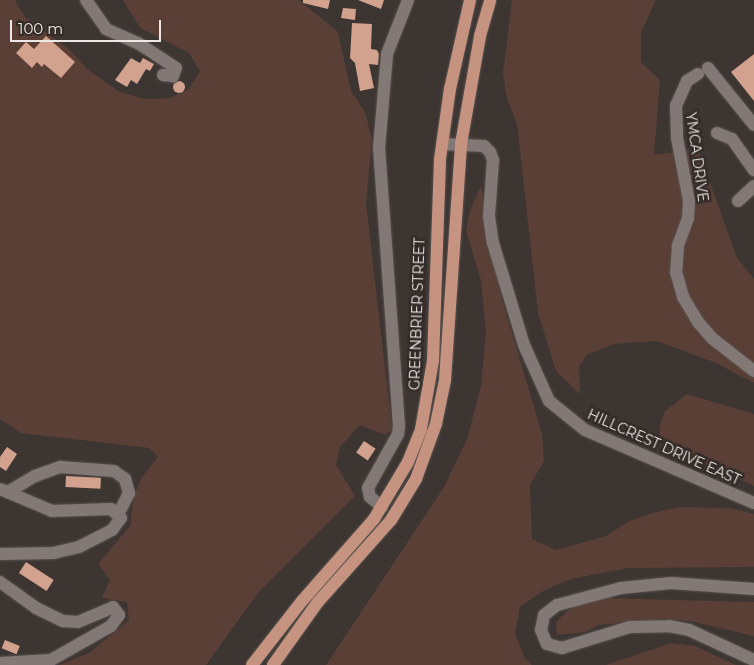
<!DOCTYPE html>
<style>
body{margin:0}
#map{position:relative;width:754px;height:665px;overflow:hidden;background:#3d3532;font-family:Montserrat,sans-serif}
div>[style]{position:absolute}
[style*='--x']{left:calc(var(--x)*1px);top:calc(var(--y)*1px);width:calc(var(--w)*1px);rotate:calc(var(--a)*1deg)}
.green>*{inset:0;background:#593f35}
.building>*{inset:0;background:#d2a28f;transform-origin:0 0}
.round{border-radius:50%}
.roads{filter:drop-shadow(0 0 1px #58524f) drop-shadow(0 0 1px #58524f)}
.minor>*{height:12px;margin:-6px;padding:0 6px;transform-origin:6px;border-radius:6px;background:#827875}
.major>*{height:12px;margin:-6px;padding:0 6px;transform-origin:6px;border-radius:6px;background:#c59380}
span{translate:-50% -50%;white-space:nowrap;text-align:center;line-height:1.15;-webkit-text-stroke:5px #332b28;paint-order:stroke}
.street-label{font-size:14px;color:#ede8e5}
.scale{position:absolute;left:10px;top:20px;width:151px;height:22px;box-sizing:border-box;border:2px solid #ede8e5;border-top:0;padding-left:6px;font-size:15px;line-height:18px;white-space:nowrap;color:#ede8e5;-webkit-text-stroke:4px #332b28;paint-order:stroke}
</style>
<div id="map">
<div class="green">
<div style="clip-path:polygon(0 0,15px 0,25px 17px,70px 50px,87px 69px,120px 92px,145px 99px,170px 98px,189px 89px,200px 71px,189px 53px,140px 28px,123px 0,299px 0,338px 32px,351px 91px,365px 112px,372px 139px,366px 203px,392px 429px,385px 435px,360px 425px,340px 447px,336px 465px,355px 496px,258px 593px,206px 665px,59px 665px,89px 653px,129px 620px,127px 602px,102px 598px,110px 580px,98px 564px,130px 526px,134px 496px,142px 477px,158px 457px,149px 448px,21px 433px,0 419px)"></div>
<div style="clip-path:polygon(512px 0,656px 0,641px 33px,641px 62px,660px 80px,654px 155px,698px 149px,737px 258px,754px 279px,754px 383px,716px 363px,657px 341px,613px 344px,587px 355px,579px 366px,580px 394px,556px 371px,538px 313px,517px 124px,507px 99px,503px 73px)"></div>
<div style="clip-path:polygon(481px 186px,502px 299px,542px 434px,544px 461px,530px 485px,532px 539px,556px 550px,606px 536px,629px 521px,653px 513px,679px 507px,729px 508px,754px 514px,754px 567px,628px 568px,571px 579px,543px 591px,520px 607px,515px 634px,525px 658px,532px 665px,326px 665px,444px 487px,467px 439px,481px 386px,486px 332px,481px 280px,466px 231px,470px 210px)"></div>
<div style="clip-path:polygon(687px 394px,754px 414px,754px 486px,668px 447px,660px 438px,660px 425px,665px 411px)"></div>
<div style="clip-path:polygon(602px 598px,754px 602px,754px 636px,690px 621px,665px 619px,598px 625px,586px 632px,557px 635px,556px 622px,575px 604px)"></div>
<div style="clip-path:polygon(671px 643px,695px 646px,736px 665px,606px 665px)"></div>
</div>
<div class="building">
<div style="clip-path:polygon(303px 0,330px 0,328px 9px,303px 3px)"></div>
<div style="clip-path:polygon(358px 0,384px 0,381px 9px)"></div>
<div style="clip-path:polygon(343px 8px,356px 9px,355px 20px,341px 18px)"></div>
<div style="clip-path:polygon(352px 23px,372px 24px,371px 49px,377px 50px,379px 54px,378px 65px,369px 64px,374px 88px,360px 91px,355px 63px,350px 58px)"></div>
<div style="clip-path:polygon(46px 36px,75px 62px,61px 78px,44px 64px,42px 67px,37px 62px,32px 68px,16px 53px,26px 42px,34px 49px)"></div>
<div style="clip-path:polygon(754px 54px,754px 101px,731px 72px)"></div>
<div style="clip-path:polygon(131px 58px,140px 63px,143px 58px,154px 64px,150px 71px,146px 69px,137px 84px,131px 80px,127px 87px,115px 80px)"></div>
<div class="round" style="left:173px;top:81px;width:12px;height:12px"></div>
<div style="left:364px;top:441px;width:14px;height:14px;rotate:34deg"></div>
<div style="clip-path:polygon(7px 447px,17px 454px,6px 471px,0 467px,0 457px)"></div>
<div style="left:66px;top:476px;width:35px;height:11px;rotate:3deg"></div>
<div style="left:26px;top:562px;width:33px;height:13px;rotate:33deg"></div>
<div style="left:5px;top:640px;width:16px;height:9px;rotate:22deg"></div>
</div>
<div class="roads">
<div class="minor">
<div style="--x:86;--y:0;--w:35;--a:55"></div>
<div style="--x:106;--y:29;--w:35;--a:24"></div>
<div style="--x:138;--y:43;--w:45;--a:33.3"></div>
<div style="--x:176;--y:68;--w:9;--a:111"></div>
<div style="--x:173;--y:76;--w:10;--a:-174"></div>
<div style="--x:708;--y:68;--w:73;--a:51.1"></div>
<div style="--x:698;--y:74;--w:13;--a:148"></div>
<div style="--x:687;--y:81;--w:27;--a:114"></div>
<div style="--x:676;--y:106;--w:32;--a:88"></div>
<div style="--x:677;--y:138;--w:64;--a:79.2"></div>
<div style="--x:689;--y:201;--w:17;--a:93"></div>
<div style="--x:688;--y:218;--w:30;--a:110"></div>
<div style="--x:678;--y:246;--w:26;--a:94"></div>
<div style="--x:676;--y:272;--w:26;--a:74"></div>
<div style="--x:683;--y:297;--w:29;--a:59"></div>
<div style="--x:698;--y:322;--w:23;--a:49"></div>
<div style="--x:713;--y:339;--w:52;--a:38"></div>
<div style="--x:717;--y:133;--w:16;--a:22"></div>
<div style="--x:732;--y:139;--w:38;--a:55"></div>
<div style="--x:442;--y:144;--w:42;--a:2.7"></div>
<div style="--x:484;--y:146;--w:8;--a:45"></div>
<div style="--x:490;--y:152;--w:9;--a:69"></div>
<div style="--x:493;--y:160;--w:56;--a:94.1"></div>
<div style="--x:489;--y:216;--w:27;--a:82"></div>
<div style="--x:493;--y:243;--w:107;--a:73.1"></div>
<div style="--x:524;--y:345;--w:61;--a:65.9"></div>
<div style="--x:549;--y:401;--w:46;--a:38.9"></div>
<div style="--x:585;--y:430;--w:184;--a:23.4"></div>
<div style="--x:738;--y:201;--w:22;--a:-43"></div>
<div style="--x:0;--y:489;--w:56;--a:22.9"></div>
<div style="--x:52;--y:511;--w:59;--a:-1.9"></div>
<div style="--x:111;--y:509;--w:13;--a:42"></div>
<div style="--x:121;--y:518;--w:15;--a:127"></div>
<div style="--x:112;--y:530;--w:37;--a:153"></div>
<div style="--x:79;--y:547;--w:26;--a:167"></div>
<div style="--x:54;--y:553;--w:54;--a:178.9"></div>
<div style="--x:8;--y:492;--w:31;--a:-31"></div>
<div style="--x:35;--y:476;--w:27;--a:-20"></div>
<div style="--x:60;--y:467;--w:54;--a:4.2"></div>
<div style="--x:114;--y:471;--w:14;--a:36"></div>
<div style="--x:125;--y:479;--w:15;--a:74"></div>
<div style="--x:129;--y:493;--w:22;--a:117"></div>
<div style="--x:382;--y:507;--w:16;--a:-140"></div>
<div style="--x:370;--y:497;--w:9;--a:-103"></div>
<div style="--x:368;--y:488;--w:62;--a:-60.9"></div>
<div style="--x:398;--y:434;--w:8;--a:-83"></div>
<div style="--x:399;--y:426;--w:279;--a:-94.1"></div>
<div style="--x:379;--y:148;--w:94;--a:-85.1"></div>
<div style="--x:387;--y:54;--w:58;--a:-68.7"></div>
<div style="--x:0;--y:582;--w:44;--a:35.8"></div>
<div style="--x:36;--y:608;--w:30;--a:26"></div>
<div style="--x:63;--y:621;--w:15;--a:4"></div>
<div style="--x:78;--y:622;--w:38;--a:-23"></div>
<div style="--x:113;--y:607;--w:10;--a:53"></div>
<div style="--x:119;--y:615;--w:14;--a:126"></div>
<div style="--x:111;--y:626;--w:69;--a:150.5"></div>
<div style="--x:51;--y:660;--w:51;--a:176.6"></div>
<div style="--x:754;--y:589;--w:83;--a:-175.9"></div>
<div style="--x:671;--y:583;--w:50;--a:174.3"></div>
<div style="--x:621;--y:588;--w:66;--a:165.1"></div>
<div style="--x:557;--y:605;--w:16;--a:142"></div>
<div style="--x:544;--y:615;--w:15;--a:101"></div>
<div style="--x:541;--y:630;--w:15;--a:67"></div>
<div style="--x:547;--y:644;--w:16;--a:15"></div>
<div style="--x:562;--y:648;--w:71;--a:-17.2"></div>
<div style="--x:630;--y:627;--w:39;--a:-1"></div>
<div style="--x:669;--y:626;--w:20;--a:11"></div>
<div style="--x:689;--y:630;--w:72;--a:24.8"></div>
</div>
<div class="major">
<div style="--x:252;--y:665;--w:81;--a:-52"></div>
<div style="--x:302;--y:601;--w:109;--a:-48.7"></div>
<div style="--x:374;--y:519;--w:66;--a:-59.2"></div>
<div style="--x:408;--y:462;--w:35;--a:-68"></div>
<div style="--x:421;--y:429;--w:69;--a:-80"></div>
<div style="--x:433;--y:361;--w:202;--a:-88"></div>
<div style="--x:440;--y:159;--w:71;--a:-81.9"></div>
<div style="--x:450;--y:89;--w:91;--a:-77.3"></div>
<div style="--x:273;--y:665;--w:77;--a:-54.5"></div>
<div style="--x:318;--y:602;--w:110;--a:-48.3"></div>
<div style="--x:391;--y:520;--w:48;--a:-58.6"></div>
<div style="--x:416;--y:479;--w:59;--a:-70"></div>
<div style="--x:436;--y:424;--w:45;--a:-78.4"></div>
<div style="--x:445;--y:380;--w:237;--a:-86.1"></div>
<div style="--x:461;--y:144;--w:110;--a:-80"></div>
<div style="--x:480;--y:36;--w:37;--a:-74"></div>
</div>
</div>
<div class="street-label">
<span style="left:697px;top:157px;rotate:82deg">YMCA DRIVE</span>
<span style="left:417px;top:314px;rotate:-88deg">GREENBRIER STREET</span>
<span style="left:664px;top:447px;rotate:24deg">HILLCREST DRIVE EAST</span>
</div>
<div class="scale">100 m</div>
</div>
